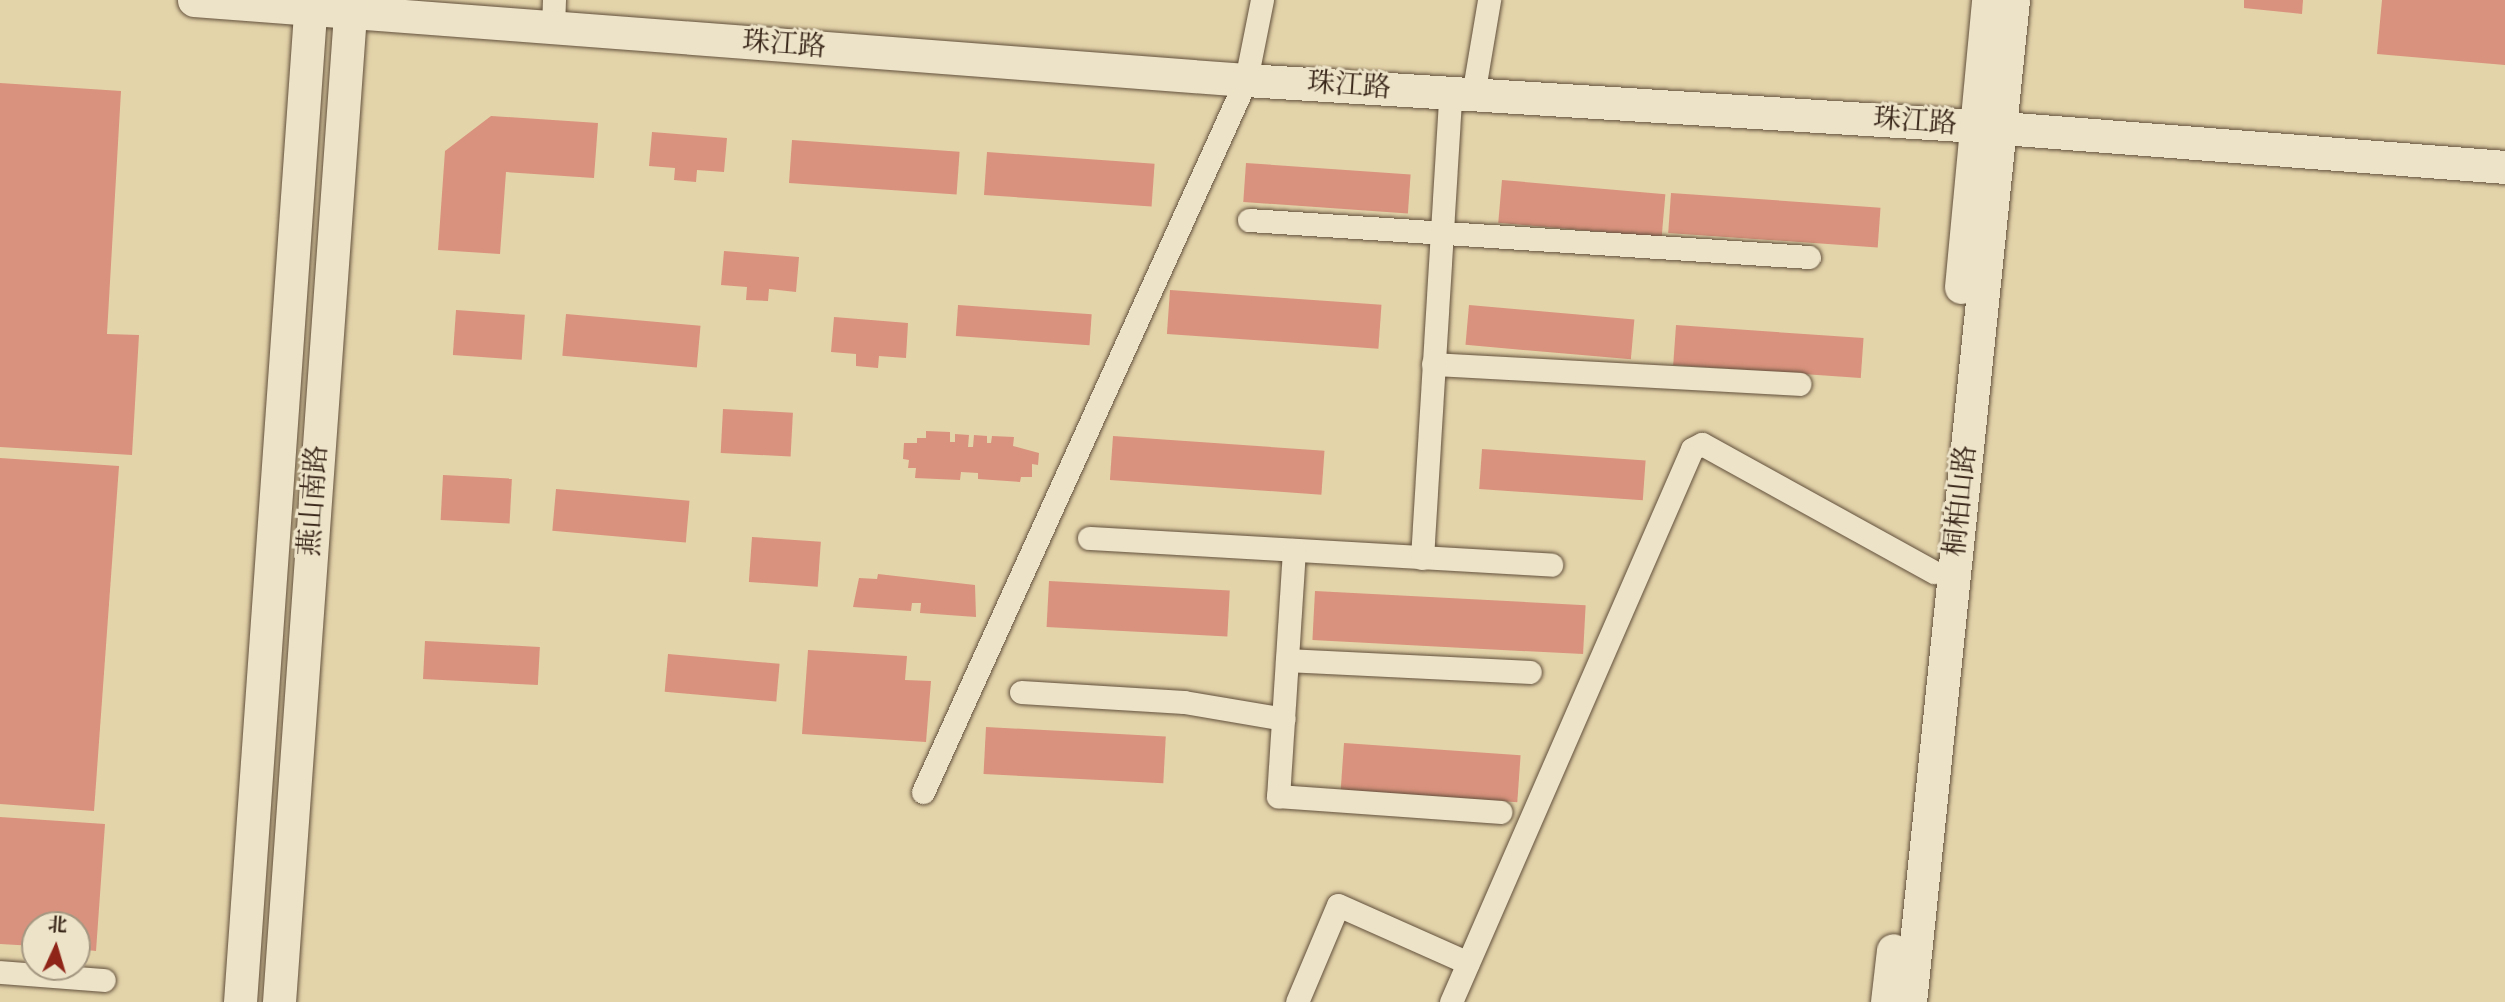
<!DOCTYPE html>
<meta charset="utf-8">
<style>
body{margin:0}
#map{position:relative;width:2505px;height:1002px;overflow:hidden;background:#e4d4aa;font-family:"Old Standard TT","Noto Serif SC",serif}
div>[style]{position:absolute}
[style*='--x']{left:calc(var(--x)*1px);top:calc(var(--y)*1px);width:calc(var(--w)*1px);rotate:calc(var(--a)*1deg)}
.building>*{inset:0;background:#d9927d;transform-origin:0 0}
.roads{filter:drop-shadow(0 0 2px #62503c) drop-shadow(0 0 2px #62503c)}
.street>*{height:23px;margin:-11.5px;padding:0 11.5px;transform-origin:11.5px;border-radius:11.5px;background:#ede3c8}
.secondary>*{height:33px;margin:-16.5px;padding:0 16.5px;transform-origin:16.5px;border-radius:16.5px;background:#ede3c8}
span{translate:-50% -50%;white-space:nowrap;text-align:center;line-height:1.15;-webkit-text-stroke:6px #ede3c8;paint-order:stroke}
.street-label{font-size:28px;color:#362417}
.north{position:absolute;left:21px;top:911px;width:70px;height:70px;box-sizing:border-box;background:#ede3c8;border:2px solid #a49781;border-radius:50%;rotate:4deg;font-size:19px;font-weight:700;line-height:28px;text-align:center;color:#362417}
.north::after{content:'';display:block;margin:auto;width:24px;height:32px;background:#8f2418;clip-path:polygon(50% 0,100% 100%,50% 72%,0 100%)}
</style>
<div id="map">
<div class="building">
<div style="clip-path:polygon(2244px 0,2303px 0,2302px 14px,2244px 8px)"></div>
<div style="clip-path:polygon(2382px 0,2505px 0,2505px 65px,2377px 54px)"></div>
<div style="clip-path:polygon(0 83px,121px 91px,107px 334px,139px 335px,132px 455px,0 447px)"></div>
<div style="clip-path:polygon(491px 116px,598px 123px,594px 178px,506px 172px,500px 254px,438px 250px,445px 151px)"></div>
<div style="clip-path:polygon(652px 132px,727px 138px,724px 172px,697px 170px,696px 182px,674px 180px,675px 168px,649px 166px)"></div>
<div style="left:792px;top:140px;width:168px;height:43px;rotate:4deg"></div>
<div style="left:987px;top:152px;width:168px;height:43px;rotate:4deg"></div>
<div style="left:1246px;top:163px;width:165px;height:39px;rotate:4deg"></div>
<div style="left:1502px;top:180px;width:164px;height:43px;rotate:5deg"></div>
<div style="left:1671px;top:193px;width:210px;height:40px;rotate:4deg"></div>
<div style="clip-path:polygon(724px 251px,799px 257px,796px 292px,769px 289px,768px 301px,746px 300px,747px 287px,721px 285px)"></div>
<div style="left:1170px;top:290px;width:212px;height:44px;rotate:4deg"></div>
<div style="left:958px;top:305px;width:134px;height:31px;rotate:4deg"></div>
<div style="left:1469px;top:305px;width:166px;height:40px;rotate:5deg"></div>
<div style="left:456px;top:310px;width:69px;height:45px;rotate:4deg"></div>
<div style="left:566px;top:314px;width:135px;height:42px;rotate:5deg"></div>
<div style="clip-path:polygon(834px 317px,908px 323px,906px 358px,879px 356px,878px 368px,856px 366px,856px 354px,831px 352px)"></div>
<div style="left:1676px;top:325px;width:188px;height:40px;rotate:4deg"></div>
<div style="left:723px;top:409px;width:70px;height:44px;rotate:3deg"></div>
<div style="clip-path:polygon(926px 431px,950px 432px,950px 442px,955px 442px,955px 434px,969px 435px,968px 447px,973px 447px,974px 435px,987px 436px,987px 443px,991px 443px,992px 436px,1014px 437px,1013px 446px,1039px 453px,1038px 465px,1032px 464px,1032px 477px,1021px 477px,1020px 482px,978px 479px,978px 473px,961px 472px,960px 480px,915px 478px,916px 468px,908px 468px,909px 460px,903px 459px,904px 443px,917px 443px,917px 438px,926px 438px)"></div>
<div style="left:1113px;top:436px;width:212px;height:44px;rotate:4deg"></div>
<div style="left:1482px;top:449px;width:164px;height:40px;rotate:4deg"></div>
<div style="clip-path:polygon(0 458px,119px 466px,94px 811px,0 804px)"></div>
<div style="left:443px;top:475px;width:69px;height:45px;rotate:3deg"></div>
<div style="left:556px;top:489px;width:134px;height:42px;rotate:5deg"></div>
<div style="left:752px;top:537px;width:69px;height:45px;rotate:4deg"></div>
<div style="clip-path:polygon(878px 574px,975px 585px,976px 617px,920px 613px,921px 603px,912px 603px,911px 611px,853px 607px,859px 578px,877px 579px)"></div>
<div style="left:1049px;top:581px;width:181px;height:46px;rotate:3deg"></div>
<div style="left:1315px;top:591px;width:271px;height:49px;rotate:3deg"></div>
<div style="left:425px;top:641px;width:115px;height:38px;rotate:3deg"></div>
<div style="clip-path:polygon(808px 650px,907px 656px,905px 680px,931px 681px,926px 742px,802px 734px)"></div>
<div style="left:668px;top:654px;width:112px;height:38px;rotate:5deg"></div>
<div style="left:986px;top:727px;width:180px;height:47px;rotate:3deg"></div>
<div style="left:1344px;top:743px;width:177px;height:47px;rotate:4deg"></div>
<div style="clip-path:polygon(0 817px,105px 824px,96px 951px,77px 949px,77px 925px,35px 925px,35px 946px,0 944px)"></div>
</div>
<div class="roads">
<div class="street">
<div style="--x:553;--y:28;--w:28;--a:-88"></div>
<div style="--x:1473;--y:95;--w:96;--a:-80.4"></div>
<div style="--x:1249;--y:220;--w:561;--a:3.78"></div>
<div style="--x:1433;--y:364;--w:367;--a:3.1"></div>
<div style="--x:1089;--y:538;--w:463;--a:3.3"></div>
<div style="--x:1294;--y:550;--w:247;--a:93.7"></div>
<div style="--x:1278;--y:796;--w:223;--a:4.1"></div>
<div style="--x:1422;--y:558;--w:465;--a:-86.5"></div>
<div style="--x:1287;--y:660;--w:243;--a:2.8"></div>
<div style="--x:1021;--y:692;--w:163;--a:3.5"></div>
<div style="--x:1184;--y:702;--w:101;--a:9.6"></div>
<div style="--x:923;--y:792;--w:782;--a:-65.6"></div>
<div style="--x:1246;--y:80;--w:82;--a:-78.7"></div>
<div style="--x:0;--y:972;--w:104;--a:4.4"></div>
<div style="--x:1297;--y:1002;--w:105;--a:-67.1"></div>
<div style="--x:1338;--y:905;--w:142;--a:24"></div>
<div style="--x:1451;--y:1002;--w:603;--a:-66.45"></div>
<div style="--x:1692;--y:449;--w:11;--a:-27"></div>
<div style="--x:1702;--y:444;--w:265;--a:28.9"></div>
</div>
<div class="secondary">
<div style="--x:194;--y:0;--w:1055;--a:4.35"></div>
<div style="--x:1246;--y:80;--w:732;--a:3.6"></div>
<div style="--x:1977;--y:126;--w:530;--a:4.44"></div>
<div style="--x:1961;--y:287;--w:288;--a:-84.6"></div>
<div style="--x:240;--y:1002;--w:1005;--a:-85.95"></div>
<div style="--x:279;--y:1002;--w:1005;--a:-85.89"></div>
<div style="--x:1887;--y:1002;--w:52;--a:-83.4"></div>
<div style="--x:1910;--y:1002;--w:1007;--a:-84.13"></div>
</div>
</div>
<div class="street-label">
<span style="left:784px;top:46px;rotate:4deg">珠江路</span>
<span style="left:1349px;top:87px;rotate:4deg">珠江路</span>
<span style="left:1915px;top:123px;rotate:4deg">珠江路</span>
<span style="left:315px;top:501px;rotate:-86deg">燕山南路</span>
<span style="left:1962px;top:501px;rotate:-84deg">桐柏山路</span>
</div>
<div class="north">北</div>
</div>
